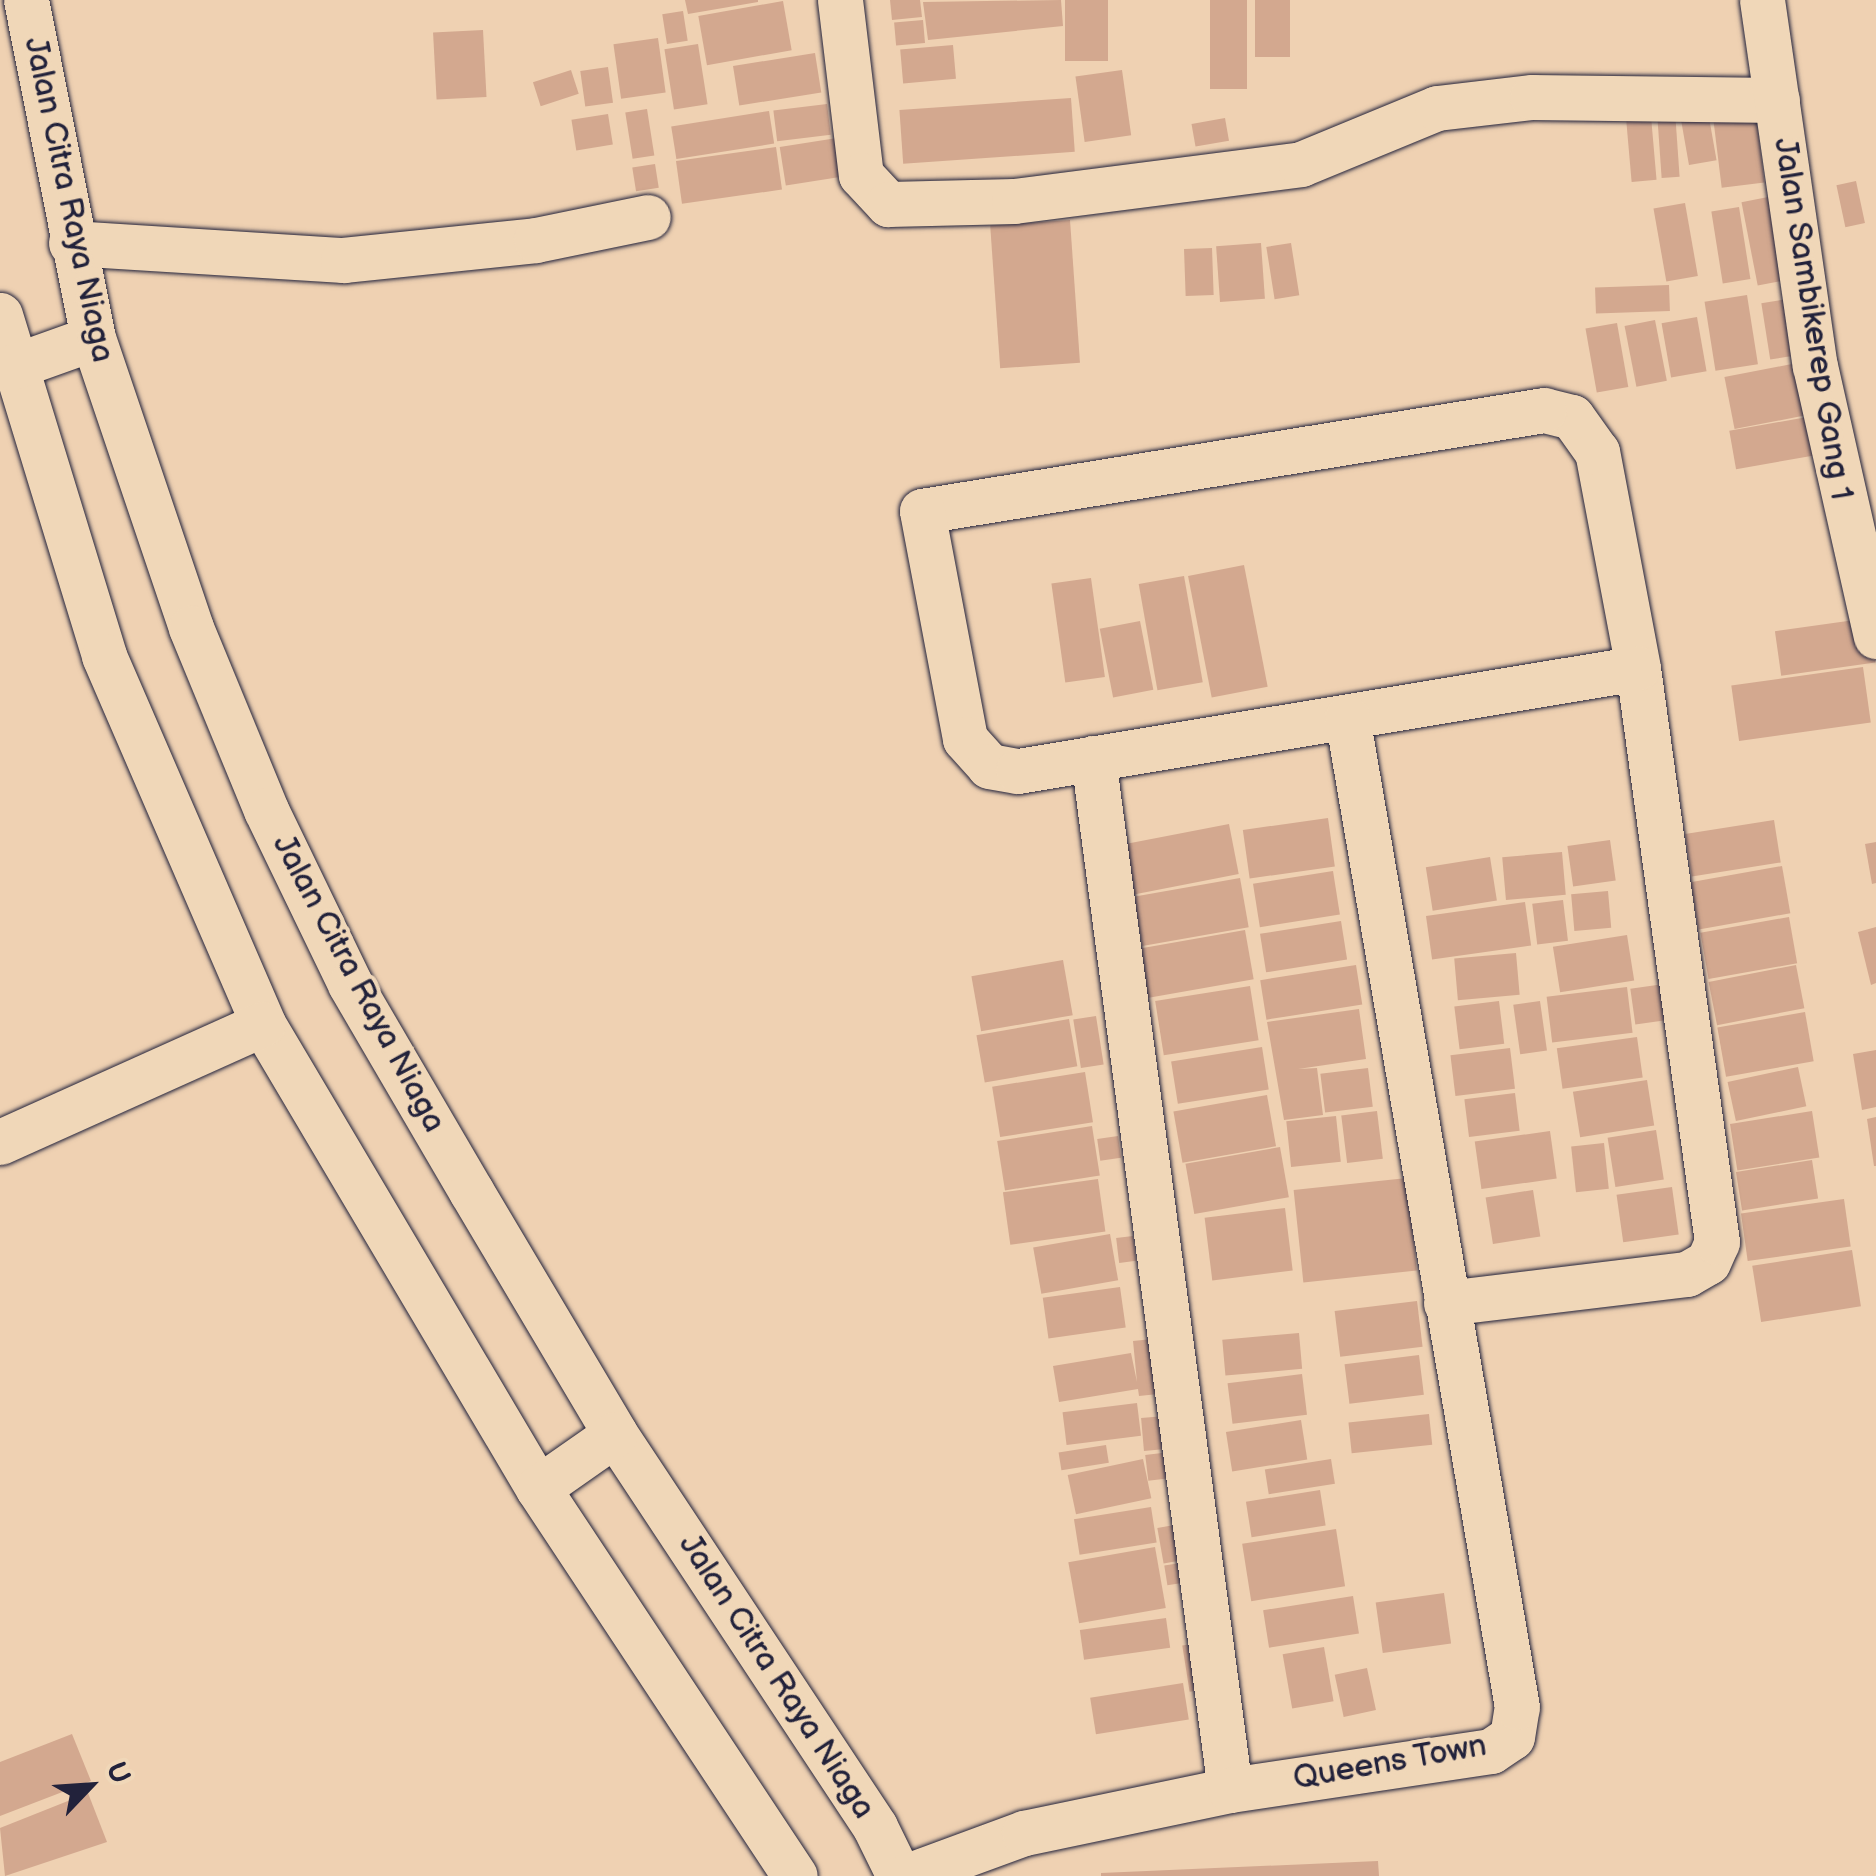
<!DOCTYPE html>
<style>
body{margin:0}
#map{position:relative;width:1876px;height:1876px;overflow:hidden;background:#efd1b2;font-family:"Balsamiq Sans",sans-serif}
div>[style]{position:absolute}
[style*='--x']{left:calc(var(--x)*1px);top:calc(var(--y)*1px);width:calc(var(--w)*1px);rotate:calc(var(--a)*1deg)}
.building>*{inset:0;background:#d3a88f;transform-origin:0 0}
.roads{filter:drop-shadow(0 0 2px #22223b) drop-shadow(0 0 2px #22223b)}
.minor>*{height:45px;margin:-22.5px;padding:0 22.5px;transform-origin:22.5px;border-radius:22.5px;background:#f0d7b8}
span{translate:-50% -50%;white-space:nowrap;text-align:center;line-height:1.15;-webkit-text-stroke:8px #f0d7b8;paint-order:stroke}
.street-label{font-size:32px;color:#22223b}
.north{position:absolute;left:40px;top:1736px;width:100px;height:100px;-webkit-text-stroke:8px #f0d7b8;paint-order:stroke;rotate:65deg;font-size:28px;font-weight:700;line-height:40px;text-align:center;color:#22223b}
.north::after{content:'';display:block;margin:auto;width:35px;height:45px;background:#22223b;clip-path:polygon(50% 0,100% 100%,50% 72%,0 100%)}
</style>
<div id="map">
<div class="building">
<div style="clip-path:polygon(685px 0,758px 0,758px 2px,688px 14px)"></div>
<div style="clip-path:polygon(890px 0,920px 0,922px 17px,892px 20px)"></div>
<div style="clip-path:polygon(1061px 0,1063px 26px,928px 40px,923px 2px)"></div>
<div style="left:1065px;top:0;width:43px;height:61px"></div>
<div style="left:1210px;top:0;width:37px;height:89px"></div>
<div style="left:1255px;top:0;width:35px;height:57px"></div>
<div style="left:783px;top:1px;width:50px;height:86px;rotate:80deg"></div>
<div style="left:683px;top:11px;width:30px;height:21px;rotate:81deg"></div>
<div style="left:923px;top:20px;width:23px;height:29px;rotate:85deg"></div>
<div style="left:483px;top:30px;width:67px;height:50px;rotate:87deg"></div>
<div style="left:658px;top:38px;width:55px;height:45px;rotate:82deg"></div>
<div style="left:698px;top:44px;width:61px;height:34px;rotate:81deg"></div>
<div style="left:953px;top:45px;width:34px;height:53px;rotate:85deg"></div>
<div style="left:815px;top:53px;width:40px;height:83px;rotate:81deg"></div>
<div style="left:608px;top:67px;width:36px;height:28px;rotate:82deg"></div>
<div style="left:571px;top:70px;width:25px;height:40px;rotate:72deg"></div>
<div style="left:1122px;top:70px;width:66px;height:47px;rotate:82deg"></div>
<div style="left:1071px;top:98px;width:54px;height:172px;rotate:86deg"></div>
<div style="left:827px;top:104px;width:31px;height:54px;rotate:83deg"></div>
<div style="left:1650px;top:105px;width:75px;height:25px;rotate:85deg"></div>
<div style="left:1707px;top:106px;width:55px;height:28px;rotate:80deg"></div>
<div style="left:1755px;top:106px;width:77px;height:43px;rotate:83deg"></div>
<div style="left:647px;top:109px;width:47px;height:22px;rotate:81deg"></div>
<div style="left:769px;top:111px;width:33px;height:99px;rotate:81deg"></div>
<div style="left:1675px;top:111px;width:66px;height:18px;rotate:86deg"></div>
<div style="left:608px;top:114px;width:31px;height:37px;rotate:81deg"></div>
<div style="left:1225px;top:118px;width:23px;height:34px;rotate:80deg"></div>
<div style="left:837px;top:138px;width:39px;height:58px;rotate:81deg"></div>
<div style="left:776px;top:147px;width:43px;height:101px;rotate:82deg"></div>
<div style="left:655px;top:164px;width:24px;height:23px;rotate:81deg"></div>
<div style="left:1856px;top:181px;width:43px;height:20px;rotate:78deg"></div>
<div style="left:1768px;top:197px;width:85px;height:27px;rotate:79deg"></div>
<div style="left:1685px;top:203px;width:74px;height:32px;rotate:80deg"></div>
<div style="left:1739px;top:207px;width:73px;height:28px;rotate:81deg"></div>
<div style="left:1070px;top:220px;width:143px;height:80px;rotate:86deg"></div>
<div style="left:1261px;top:243px;width:56px;height:45px;rotate:86deg"></div>
<div style="left:1291px;top:243px;width:53px;height:25px;rotate:81deg"></div>
<div style="left:1212px;top:248px;width:47px;height:28px;rotate:88deg"></div>
<div style="left:1669px;top:285px;width:26px;height:74px;rotate:88deg"></div>
<div style="left:1747px;top:295px;width:70px;height:43px;rotate:81deg"></div>
<div style="left:1788px;top:299px;width:57px;height:27px;rotate:81deg"></div>
<div style="left:1697px;top:317px;width:55px;height:36px;rotate:80deg"></div>
<div style="left:1655px;top:320px;width:62px;height:31px;rotate:79deg"></div>
<div style="left:1617px;top:323px;width:65px;height:32px;rotate:80deg"></div>
<div style="left:1802px;top:362px;width:53px;height:79px;rotate:79deg"></div>
<div style="left:1813px;top:416px;width:39px;height:85px;rotate:80deg"></div>
<div style="left:1244px;top:565px;width:124px;height:57px;rotate:79deg"></div>
<div style="left:1184px;top:576px;width:108px;height:46px;rotate:80deg"></div>
<div style="left:1091px;top:578px;width:100px;height:40px;rotate:82deg"></div>
<div style="left:1869px;top:618px;width:45px;height:95px;rotate:82deg"></div>
<div style="left:1140px;top:621px;width:70px;height:41px;rotate:79deg"></div>
<div style="left:1863px;top:667px;width:56px;height:133px;rotate:82deg"></div>
<div style="left:1328px;top:818px;width:49px;height:86px;rotate:82deg"></div>
<div style="left:1774px;top:820px;width:43px;height:90px;rotate:81deg"></div>
<div style="left:1229px;top:824px;width:51px;height:112px;rotate:79deg"></div>
<div style="left:1610px;top:840px;width:41px;height:43px;rotate:82deg"></div>
<div style="clip-path:polygon(1876px 842px,1876px 883px,1872px 884px,1865px 844px)"></div>
<div style="left:1562px;top:852px;width:43px;height:60px;rotate:85deg"></div>
<div style="left:1490px;top:857px;width:44px;height:65px;rotate:81deg"></div>
<div style="left:1782px;top:866px;width:48px;height:93px;rotate:80deg"></div>
<div style="left:1333px;top:871px;width:44px;height:81px;rotate:81deg"></div>
<div style="left:1240px;top:878px;width:50px;height:108px;rotate:80deg"></div>
<div style="left:1608px;top:891px;width:37px;height:37px;rotate:85deg"></div>
<div style="left:1563px;top:900px;width:41px;height:31px;rotate:83deg"></div>
<div style="left:1525px;top:902px;width:44px;height:100px;rotate:82deg"></div>
<div style="left:1789px;top:917px;width:47px;height:90px;rotate:80deg"></div>
<div style="left:1341px;top:921px;width:39px;height:82px;rotate:81deg"></div>
<div style="clip-path:polygon(1876px 927px,1876px 983px,1871px 985px,1858px 932px)"></div>
<div style="left:1245px;top:930px;width:50px;height:108px;rotate:80deg"></div>
<div style="left:1627px;top:935px;width:46px;height:75px;rotate:81deg"></div>
<div style="left:1516px;top:953px;width:42px;height:62px;rotate:85deg"></div>
<div style="left:1063px;top:960px;width:56px;height:93px;rotate:80deg"></div>
<div style="left:1356px;top:965px;width:40px;height:97px;rotate:81deg"></div>
<div style="left:1796px;top:965px;width:44px;height:89px;rotate:79deg"></div>
<div style="left:1664px;top:984px;width:36px;height:34px;rotate:82deg"></div>
<div style="left:1250px;top:986px;width:55px;height:96px;rotate:81deg"></div>
<div style="left:1627px;top:987px;width:46px;height:81px;rotate:83deg"></div>
<div style="left:1499px;top:1001px;width:43px;height:45px;rotate:83deg"></div>
<div style="left:1540px;top:1001px;width:50px;height:27px;rotate:82deg"></div>
<div style="clip-path:polygon(1359px 1009px,1366px 1059px,1298px 1069px,1317px 1068px,1323px 1115px,1284px 1120px,1267px 1022px)"></div>
<div style="left:1805px;top:1012px;width:50px;height:89px;rotate:80deg"></div>
<div style="left:1096px;top:1016px;width:49px;height:23px;rotate:81deg"></div>
<div style="left:1069px;top:1019px;width:48px;height:94px;rotate:80deg"></div>
<div style="left:1637px;top:1037px;width:41px;height:81px;rotate:82deg"></div>
<div style="left:1262px;top:1047px;width:43px;height:92px;rotate:81deg"></div>
<div style="left:1510px;top:1048px;width:41px;height:60px;rotate:83deg"></div>
<div style="clip-path:polygon(1876px 1050px,1876px 1107px,1862px 1110px,1853px 1054px)"></div>
<div style="left:1798px;top:1067px;width:40px;height:72px;rotate:78deg"></div>
<div style="left:1368px;top:1068px;width:39px;height:48px;rotate:83deg"></div>
<div style="left:1085px;top:1072px;width:51px;height:94px;rotate:81deg"></div>
<div style="left:1647px;top:1080px;width:46px;height:75px;rotate:81deg"></div>
<div style="left:1515px;top:1093px;width:38px;height:51px;rotate:83deg"></div>
<div style="left:1267px;top:1095px;width:52px;height:95px;rotate:80deg"></div>
<div style="left:1377px;top:1111px;width:48px;height:36px;rotate:83deg"></div>
<div style="left:1812px;top:1111px;width:47px;height:83px;rotate:81deg"></div>
<div style="left:1336px;top:1116px;width:46px;height:50px;rotate:84deg"></div>
<div style="clip-path:polygon(1876px 1117px,1876px 1166px,1874px 1166px,1867px 1119px)"></div>
<div style="left:1092px;top:1126px;width:50px;height:96px;rotate:81deg"></div>
<div style="left:1656px;top:1130px;width:50px;height:49px;rotate:81deg"></div>
<div style="left:1550px;top:1131px;width:48px;height:76px;rotate:82deg"></div>
<div style="left:1118px;top:1136px;width:22px;height:21px;rotate:82deg"></div>
<div style="left:1604px;top:1143px;width:46px;height:33px;rotate:84deg"></div>
<div style="left:1280px;top:1147px;width:51px;height:96px;rotate:80deg"></div>
<div style="left:1812px;top:1160px;width:39px;height:77px;rotate:81deg"></div>
<div style="left:1407px;top:1178px;width:93px;height:114px;rotate:84deg"></div>
<div style="left:1098px;top:1179px;width:53px;height:96px;rotate:82deg"></div>
<div style="left:1672px;top:1187px;width:48px;height:56px;rotate:82deg"></div>
<div style="left:1533px;top:1190px;width:47px;height:48px;rotate:81deg"></div>
<div style="left:1844px;top:1199px;width:48px;height:104px;rotate:82deg"></div>
<div style="left:1285px;top:1208px;width:63px;height:81px;rotate:83deg"></div>
<div style="left:1110px;top:1234px;width:47px;height:78px;rotate:80deg"></div>
<div style="left:1133px;top:1236px;width:25px;height:17px;rotate:83deg"></div>
<div style="left:1852px;top:1250px;width:57px;height:101px;rotate:81deg"></div>
<div style="left:1120px;top:1287px;width:41px;height:78px;rotate:82deg"></div>
<div style="left:1417px;top:1301px;width:46px;height:83px;rotate:83deg"></div>
<div style="left:1299px;top:1333px;width:36px;height:77px;rotate:85deg"></div>
<div style="clip-path:polygon(1152px 1339px,1158px 1394px,1139px 1396px,1138px 1389px,1059px 1402px,1053px 1366px,1131px 1353px,1137px 1382px,1133px 1341px)"></div>
<div style="left:1419px;top:1355px;width:40px;height:75px;rotate:83deg"></div>
<div style="left:1302px;top:1374px;width:41px;height:75px;rotate:83deg"></div>
<div style="left:1137px;top:1403px;width:33px;height:75px;rotate:83deg"></div>
<div style="left:1429px;top:1414px;width:31px;height:81px;rotate:84deg"></div>
<div style="left:1165px;top:1416px;width:33px;height:24px;rotate:85deg"></div>
<div style="left:1301px;top:1420px;width:40px;height:76px;rotate:81deg"></div>
<div style="left:1106px;top:1445px;width:18px;height:48px;rotate:81deg"></div>
<div style="left:1170px;top:1452px;width:26px;height:25px;rotate:83deg"></div>
<div style="left:1143px;top:1459px;width:40px;height:77px;rotate:78deg"></div>
<div style="left:1331px;top:1459px;width:25px;height:67px;rotate:81deg"></div>
<div style="left:1320px;top:1490px;width:36px;height:75px;rotate:81deg"></div>
<div style="left:1151px;top:1507px;width:36px;height:78px;rotate:81deg"></div>
<div style="left:1180px;top:1524px;width:36px;height:23px;rotate:80deg"></div>
<div style="left:1336px;top:1529px;width:58px;height:95px;rotate:81deg"></div>
<div style="left:1155px;top:1547px;width:62px;height:88px;rotate:80deg"></div>
<div style="left:1187px;top:1562px;width:20px;height:23px;rotate:81deg"></div>
<div style="left:1444px;top:1593px;width:51px;height:69px;rotate:82deg"></div>
<div style="left:1353px;top:1596px;width:38px;height:91px;rotate:81deg"></div>
<div style="left:1166px;top:1618px;width:30px;height:87px;rotate:82deg"></div>
<div style="left:1204px;top:1642px;width:47px;height:22px;rotate:81deg"></div>
<div style="left:1324px;top:1647px;width:55px;height:42px;rotate:80deg"></div>
<div style="left:1367px;top:1668px;width:43px;height:33px;rotate:78deg"></div>
<div style="left:1183px;top:1683px;width:37px;height:94px;rotate:81deg"></div>
<div style="clip-path:polygon(72px 1734px,91px 1781px,0 1816px,0 1762px)"></div>
<div style="clip-path:polygon(88px 1793px,107px 1842px,5px 1876px,0 1828px)"></div>
<div style="clip-path:polygon(1378px 1861px,1379px 1876px,1101px 1876px,1101px 1873px)"></div>
</div>
<div class="roads">
<div class="minor">
<div style="--x:26;--y:0;--w:345;--a:78.8"></div>
<div style="--x:93;--y:338;--w:306;--a:71.3"></div>
<div style="--x:191;--y:628;--w:197;--a:67.6"></div>
<div style="--x:266;--y:810;--w:193;--a:64.2"></div>
<div style="--x:350;--y:984;--w:240;--a:59.7"></div>
<div style="--x:471;--y:1191;--w:282;--a:59.3"></div>
<div style="--x:615;--y:1434;--w:471;--a:56.5"></div>
<div style="--x:875;--y:1827;--w:55;--a:63.9"></div>
<div style="--x:840;--y:0;--w:176;--a:83.2"></div>
<div style="--x:861;--y:175;--w:40;--a:47"></div>
<div style="--x:888;--y:204;--w:126;--a:-1.4"></div>
<div style="--x:1014;--y:201;--w:289;--a:-7.3"></div>
<div style="--x:1301;--y:164;--w:147;--a:-22.4"></div>
<div style="--x:1437;--y:108;--w:96;--a:-6.6"></div>
<div style="--x:1532;--y:97;--w:245;--a:0.7"></div>
<div style="--x:1762;--y:0;--w:370;--a:81.8"></div>
<div style="--x:1815;--y:366;--w:277;--a:77.3"></div>
<div style="--x:71;--y:243;--w:273;--a:3.6"></div>
<div style="--x:343;--y:260;--w:194;--a:-5.9"></div>
<div style="--x:536;--y:240;--w:114;--a:-11.6"></div>
<div style="--x:0;--y:315;--w:357;--a:73"></div>
<div style="--x:104;--y:656;--w:401;--a:66.6"></div>
<div style="--x:263;--y:1024;--w:539;--a:59.35"></div>
<div style="--x:538;--y:1488;--w:465;--a:56.5"></div>
<div style="--x:12;--y:367;--w:86;--a:-19.7"></div>
<div style="--x:1093;--y:758;--w:1041;--a:82.44"></div>
<div style="--x:0;--y:1142;--w:288;--a:-24.2"></div>
<div style="--x:1446;--y:1303;--w:243;--a:-6.9"></div>
<div style="--x:1687;--y:1274;--w:24;--a:-30"></div>
<div style="--x:1708;--y:1262;--w:22;--a:-66"></div>
<div style="--x:1717;--y:1242;--w:579;--a:-97.84"></div>
<div style="--x:1638;--y:668;--w:220;--a:-100.7"></div>
<div style="--x:1597;--y:452;--w:43;--a:-125.5"></div>
<div style="--x:1572;--y:417;--w:29;--a:-166"></div>
<div style="--x:1544;--y:410;--w:630;--a:170.78"></div>
<div style="--x:922;--y:511;--w:232;--a:79.3"></div>
<div style="--x:965;--y:739;--w:36;--a:48"></div>
<div style="--x:989;--y:766;--w:29;--a:10"></div>
<div style="--x:1018;--y:771;--w:628;--a:-9.43"></div>
<div style="--x:538;--y:1488;--w:94;--a:-35"></div>
<div style="--x:907;--y:1876;--w:125;--a:-20.2"></div>
<div style="--x:1024;--y:1833;--w:210;--a:-11.8"></div>
<div style="--x:1230;--y:1790;--w:264;--a:-8.5"></div>
<div style="--x:1491;--y:1751;--w:25;--a:-34"></div>
<div style="--x:1512;--y:1737;--w:30;--a:-81"></div>
<div style="--x:1517;--y:1707;--w:1004;--a:-99.74"></div>
</div>
</div>
<div class="street-label">
<span style="left:68px;top:200px;rotate:78deg">Jalan Citra Raya Niaga</span>
<span style="left:1812px;top:319px;rotate:81deg">Jalan Sambikerep Gang 1</span>
<span style="left:358px;top:984px;rotate:62deg">Jalan Citra Raya Niaga</span>
<span style="left:776px;top:1677px;rotate:57deg">Jalan Citra Raya Niaga</span>
<span style="left:1390px;top:1763px;rotate:-10deg">Queens Town</span>
</div>
<div class="north">U</div>
</div>
